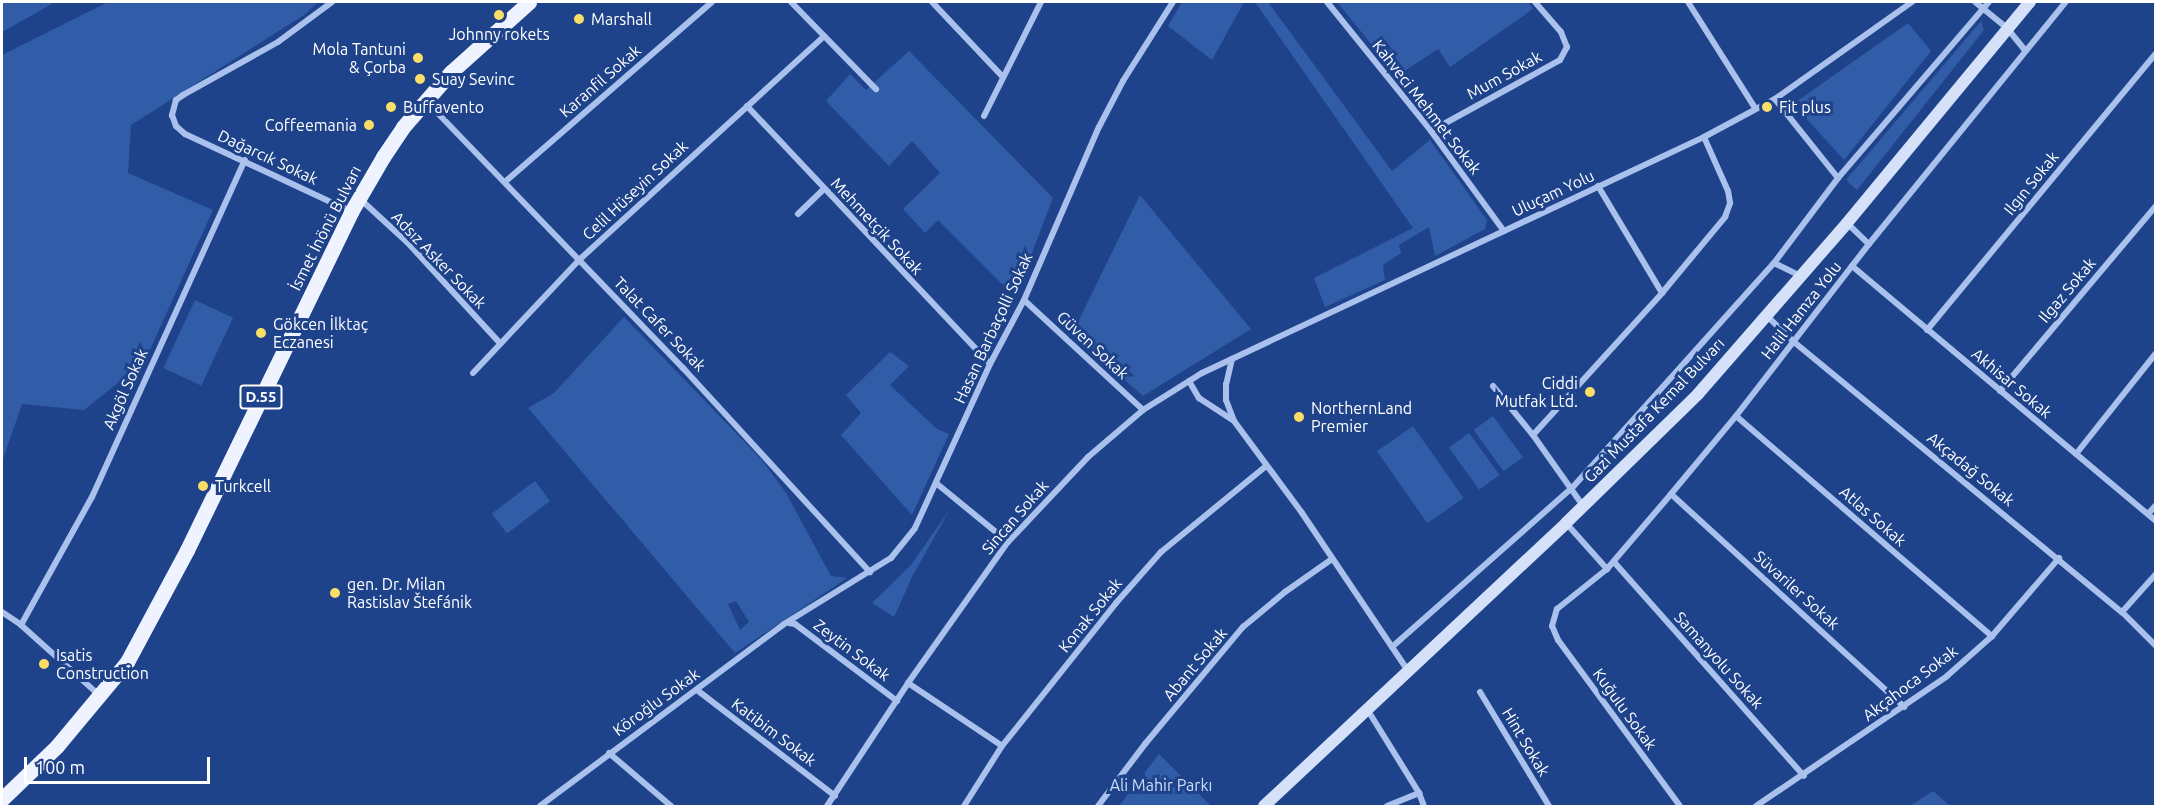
<!DOCTYPE html>
<meta charset="utf-8">
<style>
body{margin:0}
#map{position:relative;width:2157px;height:808px;overflow:hidden;background:#1e438a;font-family:Ubuntu,sans-serif}
div>[style]{position:absolute}
[style*='--x']{left:calc(var(--x)*1px);top:calc(var(--y)*1px);width:calc(var(--w)*1px);rotate:calc(var(--a)*1deg)}
.green>*{inset:0;background:#315ca8;transform-origin:0 0}
.street>*{height:6px;margin:-3px;padding:0 3px;transform-origin:3px;border-radius:3px;background:#a9c1ec}
.secondary>*{height:12px;margin:-6px;padding:0 6px;transform-origin:6px;border-radius:6px;background:#d5e1f9}
.primary>*{height:15px;margin:-7.5px;padding:0 7.5px;transform-origin:7.5px;border-radius:7.5px;background:#eef3ff}
.dots>*{width:16px;height:16px;translate:-50% -50%;box-sizing:border-box;border:3px solid #1e438a;border-radius:50%}
span{translate:-50% -50%;white-space:nowrap;text-align:center;line-height:1.15;-webkit-text-stroke:6px #1e438a;paint-order:stroke}
.shield-label span{padding:2px 4px;background:#1e438a;border:2px solid;border-radius:4px;-webkit-text-stroke-width:0}
.shield-label{font-size:15px;color:#fff;font-weight:700}
.poi-label{font-size:16px;color:#fff}
.left{translate:0 -50%;text-align:left}
.right{translate:-100% -50%;text-align:right}
.street-label{font-size:16px;color:#fff}
.park-label{font-size:16px;color:#cedef9}
.frame{position:absolute;inset:0;border:3px solid #fff;pointer-events:none}
.scale{position:absolute;left:24px;top:757px;width:186px;height:27px;box-sizing:border-box;border:3px solid #fff;border-top:0;padding-left:8px;font-size:18px;line-height:21px;white-space:nowrap;color:#fff;-webkit-text-stroke:4px #1e438a;paint-order:stroke}
</style>
<div id="map">
<div class="green">
<div style="clip-path:polygon(2px 2px,50px 2px,52px 4px,2px 32px)"></div>
<div style="clip-path:polygon(108px 2px,318px 2px,304px 15px,131px 125px,128px 173px,213px 210px,145px 361px,84px 410px,22px 404px,2px 462px,2px 55px)"></div>
<div style="clip-path:polygon(1182px 2px,1244px 2px,1212px 60px,1168px 26px)"></div>
<div style="clip-path:polygon(1255px 2px,1268px 2px,1392px 171px,1430px 140px,1487px 220px,1485px 229px,1435px 256px,1429px 227px,1399px 245px,1401px 253px,1383px 265px,1385px 280px,1325px 307px,1314px 278px,1413px 228px)"></div>
<div style="clip-path:polygon(1337px 2px,1528px 2px,1533px 9px,1450px 67px,1438px 49px,1397px 76px)"></div>
<div style="clip-path:polygon(1981px 21px,1984px 30px,1857px 190px,1846px 180px)"></div>
<div style="clip-path:polygon(1908px 23px,1931px 51px,1844px 160px,1793px 104px)"></div>
<div style="clip-path:polygon(909px 51px,1053px 198px,1015px 297px,938px 220px,925px 233px,903px 209px,940px 173px,912px 141px,889px 166px,826px 101px,850px 74px,866px 90px)"></div>
<div style="clip-path:polygon(1140px 195px,1251px 329px,1143px 396px,1072px 334px)"></div>
<div style="left:195px;top:300px;width:42px;height:75px;rotate:25deg"></div>
<div style="clip-path:polygon(evenodd,624px 317px,761px 459px,786px 493px,831px 576px,847px 578px,735px 653px,528px 408px,554px 393px,624px 317px,736px 601px,749px 622px,740px 630px,728px 604px,736px 601px)"></div>
<div style="clip-path:polygon(890px 352px,909px 366px,890px 385px,937px 429px,949px 434px,912px 515px,841px 435px,861px 413px,846px 395px)"></div>
<div style="left:1493px;top:416px;width:51px;height:24px;rotate:54deg"></div>
<div style="left:1413px;top:426px;width:88px;height:44px;rotate:55deg"></div>
<div style="left:1469px;top:433px;width:52px;height:25px;rotate:54deg"></div>
<div style="left:535px;top:481px;width:25px;height:54px;rotate:53deg"></div>
<div style="clip-path:polygon(950px 509px,912px 577px,894px 617px,872px 603px,911px 565px)"></div>
<div style="clip-path:polygon(1159px 754px,1211px 806px,1119px 806px)"></div>
<div style="clip-path:polygon(1933px 791px,1950px 806px,1910px 806px)"></div>
</div>
<div class="street">
<div style="--x:332;--y:2;--w:67;--a:143.5"></div>
<div style="--x:278;--y:42;--w:109;--a:150.8"></div>
<div style="--x:183;--y:95;--w:9;--a:144"></div>
<div style="--x:176;--y:100;--w:16;--a:105"></div>
<div style="--x:172;--y:115;--w:12;--a:70"></div>
<div style="--x:176;--y:126;--w:12;--a:42"></div>
<div style="--x:185;--y:134;--w:182;--a:25"></div>
<div style="--x:791;--y:2;--w:122;--a:45.7"></div>
<div style="--x:932;--y:2;--w:103;--a:46.6"></div>
<div style="--x:1327;--y:2;--w:166;--a:51.1"></div>
<div style="--x:1431;--y:131;--w:124;--a:53.9"></div>
<div style="--x:1688;--y:2;--w:125;--a:57.7"></div>
<div style="--x:1975;--y:2;--w:41;--a:39.1"></div>
<div style="--x:2007;--y:28;--w:28;--a:51"></div>
<div style="--x:426;--y:101;--w:371;--a:46.1"></div>
<div style="--x:683;--y:368;--w:277;--a:47.5"></div>
<div style="--x:747;--y:106;--w:354;--a:46.7"></div>
<div style="--x:984;--y:116;--w:127;--a:-63.4"></div>
<div style="--x:1431;--y:131;--w:147;--a:-28.8"></div>
<div style="--x:1560;--y:60;--w:15;--a:-62"></div>
<div style="--x:1567;--y:47;--w:16;--a:-112"></div>
<div style="--x:1561;--y:32;--w:40;--a:-131"></div>
<div style="--x:1838;--y:178;--w:232;--a:-49.4"></div>
<div style="--x:506;--y:181;--w:273;--a:-41"></div>
<div style="--x:1598;--y:186;--w:125;--a:59.1"></div>
<div style="--x:359;--y:198;--w:65;--a:42.5"></div>
<div style="--x:407;--y:242;--w:136;--a:47.4"></div>
<div style="--x:798;--y:214;--w:36;--a:-44"></div>
<div style="--x:1847;--y:223;--w:30;--a:44"></div>
<div style="--x:1774;--y:263;--w:106;--a:-53"></div>
<div style="--x:1838;--y:178;--w:101;--a:-128.6"></div>
<div style="--x:1852;--y:266;--w:397;--a:40"></div>
<div style="--x:1024;--y:300;--w:162;--a:42.7"></div>
<div style="--x:1767;--y:316;--w:37;--a:44"></div>
<div style="--x:1794;--y:342;--w:425;--a:39.5"></div>
<div style="--x:2122;--y:612;--w:48;--a:45"></div>
<div style="--x:1927;--y:330;--w:359;--a:-50.4"></div>
<div style="--x:1232;--y:359;--w:26;--a:103"></div>
<div style="--x:1226;--y:384;--w:16;--a:90"></div>
<div style="--x:1226;--y:400;--w:22;--a:69"></div>
<div style="--x:1234;--y:421;--w:114;--a:53.5"></div>
<div style="--x:1302;--y:513;--w:190;--a:56.1"></div>
<div style="--x:473;--y:373;--w:155;--a:-46.8"></div>
<div style="--x:579;--y:260;--w:332;--a:-42.4"></div>
<div style="--x:1189;--y:381;--w:20;--a:60"></div>
<div style="--x:1199;--y:398;--w:42;--a:33.3"></div>
<div style="--x:1493;--y:386;--w:63;--a:50.8"></div>
<div style="--x:1533;--y:435;--w:87;--a:54.8"></div>
<div style="--x:2000;--y:391;--w:242;--a:-49.9"></div>
<div style="--x:1736;--y:416;--w:338;--a:40.7"></div>
<div style="--x:1533;--y:435;--w:192;--a:-47.7"></div>
<div style="--x:1662;--y:293;--w:99;--a:-50.3"></div>
<div style="--x:1725;--y:217;--w:15;--a:-70"></div>
<div style="--x:1730;--y:203;--w:12;--a:-99"></div>
<div style="--x:1728;--y:191;--w:59;--a:-114"></div>
<div style="--x:2076;--y:454;--w:129;--a:-51.6"></div>
<div style="--x:936;--y:483;--w:93;--a:39.3"></div>
<div style="--x:1671;--y:494;--w:316;--a:42.4"></div>
<div style="--x:2148;--y:514;--w:12;--a:-48"></div>
<div style="--x:1566;--y:523;--w:62;--a:48.3"></div>
<div style="--x:1614;--y:562;--w:286;--a:48.4"></div>
<div style="--x:2;--y:612;--w:23;--a:34"></div>
<div style="--x:21;--y:625;--w:105;--a:41.9"></div>
<div style="--x:2122;--y:612;--w:51;--a:-48.2"></div>
<div style="--x:789;--y:623;--w:6;--a:9"></div>
<div style="--x:795;--y:624;--w:128;--a:37"></div>
<div style="--x:21;--y:625;--w:146;--a:-61"></div>
<div style="--x:92;--y:497;--w:370;--a:-65.6"></div>
<div style="--x:1392;--y:647;--w:240;--a:-41.5"></div>
<div style="--x:1572;--y:488;--w:302;--a:-48.1"></div>
<div style="--x:1774;--y:263;--w:30;--a:26"></div>
<div style="--x:908;--y:683;--w:113;--a:33.8"></div>
<div style="--x:697;--y:690;--w:174;--a:37.5"></div>
<div style="--x:1480;--y:692;--w:133;--a:58.8"></div>
<div style="--x:1367;--y:709;--w:99;--a:58.2"></div>
<div style="--x:1419;--y:793;--w:14;--a:69"></div>
<div style="--x:609;--y:753;--w:82;--a:40.5"></div>
<div style="--x:540;--y:806;--w:304;--a:-36.7"></div>
<div style="--x:784;--y:624;--w:126;--a:-31.7"></div>
<div style="--x:891;--y:558;--w:38;--a:-51"></div>
<div style="--x:915;--y:528;--w:180;--a:-65.4"></div>
<div style="--x:990;--y:364;--w:72;--a:-62"></div>
<div style="--x:1024;--y:300;--w:189;--a:-66.6"></div>
<div style="--x:1099;--y:127;--w:52;--a:-62.4"></div>
<div style="--x:1123;--y:81;--w:93;--a:-57.7"></div>
<div style="--x:827;--y:806;--w:147;--a:-56.6"></div>
<div style="--x:908;--y:683;--w:173;--a:-54.7"></div>
<div style="--x:1008;--y:542;--w:117;--a:-46.7"></div>
<div style="--x:1088;--y:457;--w:72;--a:-40.5"></div>
<div style="--x:1143;--y:410;--w:70;--a:-32.1"></div>
<div style="--x:1202;--y:373;--w:555;--a:-25.18"></div>
<div style="--x:1704;--y:137;--w:81;--a:-28.2"></div>
<div style="--x:1775;--y:99;--w:168;--a:-35.3"></div>
<div style="--x:964;--y:806;--w:71;--a:-57.7"></div>
<div style="--x:1002;--y:746;--w:183;--a:-51.4"></div>
<div style="--x:1116;--y:603;--w:68;--a:-48.6"></div>
<div style="--x:1161;--y:552;--w:136;--a:-39.3"></div>
<div style="--x:1098;--y:806;--w:78;--a:-52.8"></div>
<div style="--x:1145;--y:744;--w:153;--a:-50.1"></div>
<div style="--x:1243;--y:627;--w:55;--a:-39.8"></div>
<div style="--x:1285;--y:592;--w:57;--a:-35.1"></div>
<div style="--x:1387;--y:806;--w:35;--a:-22"></div>
<div style="--x:1680;--y:806;--w:206;--a:-126.3"></div>
<div style="--x:1558;--y:640;--w:15;--a:-113"></div>
<div style="--x:1552;--y:626;--w:18;--a:-74"></div>
<div style="--x:1557;--y:609;--w:64;--a:-38.7"></div>
<div style="--x:1607;--y:569;--w:99;--a:-49.5"></div>
<div style="--x:1671;--y:494;--w:102;--a:-50.2"></div>
<div style="--x:1736;--y:416;--w:217;--a:-52.3"></div>
<div style="--x:1869;--y:244;--w:312;--a:-50.9"></div>
<div style="--x:1756;--y:806;--w:231;--a:-34.2"></div>
<div style="--x:1947;--y:676;--w:60;--a:-41.6"></div>
<div style="--x:1992;--y:636;--w:103;--a:-49.3"></div>
</div>
<div class="secondary">
<div style="--x:1264;--y:806;--w:414;--a:-43.1"></div>
<div style="--x:1566;--y:523;--w:185;--a:-44.3"></div>
<div style="--x:1698;--y:394;--w:227;--a:-48.9"></div>
<div style="--x:1847;--y:223;--w:287;--a:-50.4"></div>
</div>
<div class="primary">
<div style="--x:2;--y:799;--w:76;--a:-43.9"></div>
<div style="--x:57;--y:746;--w:109;--a:-50.2"></div>
<div style="--x:127;--y:662;--w:127;--a:-61.8"></div>
<div style="--x:187;--y:550;--w:376;--a:-64.1"></div>
<div style="--x:351;--y:212;--w:64;--a:-59.8"></div>
<div style="--x:383;--y:157;--w:36;--a:-56"></div>
<div style="--x:403;--y:127;--w:73;--a:-48.9"></div>
<div style="--x:451;--y:72;--w:105;--a:-41.9"></div>
</div>
<div class="dots">
<div style="left:499px;top:15px;background:#fbde68"></div>
<div style="left:579px;top:19px;background:#fbde68"></div>
<div style="left:418px;top:58px;background:#fbde68"></div>
<div style="left:420px;top:79px;background:#fbde68"></div>
<div style="left:391px;top:107px;background:#fbde68"></div>
<div style="left:1767px;top:107px;background:#fbde68"></div>
<div style="left:369px;top:125px;background:#fbde68"></div>
<div style="left:261px;top:333px;background:#fbde68"></div>
<div style="left:1590px;top:392px;background:#fbde68"></div>
<div style="left:1299px;top:417px;background:#fbde68"></div>
<div style="left:203px;top:486px;background:#fbde68"></div>
<div style="left:335px;top:593px;background:#fbde68"></div>
<div style="left:44px;top:664px;background:#fbde68"></div>
</div>
<div class="shield-label">
<span style="left:261px;top:397px">D.55</span>
</div>
<div class="poi-label">
<span class="left" style="left:591px;top:19px">Marshall</span>
<span style="left:499px;top:34px">Johnny rokets</span>
<span class="right" style="left:406px;top:58px">Mola Tantuni<br>&amp; Çorba</span>
<span class="left" style="left:432px;top:79px">Suay Sevinc</span>
<span class="left" style="left:403px;top:107px">Buffavento</span>
<span class="left" style="left:1779px;top:107px">Fit plus</span>
<span class="right" style="left:357px;top:125px">Coffeemania</span>
<span class="left" style="left:273px;top:333px">Gökcen İlktaç<br>Eczanesi</span>
<span class="right" style="left:1578px;top:392px">Ciddi<br>Mutfak Ltd.</span>
<span class="left" style="left:1311px;top:417px">NorthernLand<br>Premier</span>
<span class="left" style="left:215px;top:486px">Turkcell</span>
<span class="left" style="left:347px;top:593px">gen. Dr. Milan<br>Rastislav Štefánik</span>
<span class="left" style="left:56px;top:664px">Isatis<br>Construction</span>
</div>
<div class="street-label">
<span style="left:1504px;top:75px;rotate:-29deg">Mum Sokak</span>
<span style="left:600px;top:81px;rotate:-41deg">Karanfil Sokak</span>
<span style="left:1427px;top:107px;rotate:52deg">Kahveci Mehmet Sokak</span>
<span style="left:268px;top:157px;rotate:25deg">Dağarcık Sokak</span>
<span style="left:2031px;top:183px;rotate:-51deg">Ilgın Sokak</span>
<span style="left:635px;top:190px;rotate:-43deg">Celil Hüseyin Sokak</span>
<span style="left:1553px;top:193px;rotate:-25deg">Uluçam Yolu</span>
<span style="left:877px;top:226px;rotate:47deg">Mehmetçik Sokak</span>
<span style="left:325px;top:228px;rotate:-63deg">İsmet İnönü Bulvarı</span>
<span style="left:439px;top:260px;rotate:46deg">Adsız Asker Sokak</span>
<span style="left:2067px;top:290px;rotate:-50deg">Ilgaz Sokak</span>
<span style="left:1801px;top:310px;rotate:-52deg">Halil Hamza Yolu</span>
<span style="left:660px;top:324px;rotate:46deg">Talat Cafer Sokak</span>
<span style="left:993px;top:328px;rotate:-65deg">Hasan Barbaçolli Sokak</span>
<span style="left:1093px;top:345px;rotate:43deg">Güven Sokak</span>
<span style="left:2012px;top:383px;rotate:40deg">Akhisar Sokak</span>
<span style="left:125px;top:389px;rotate:-66deg">Akgöl Sokak</span>
<span style="left:1654px;top:410px;rotate:-46deg">Gazi Mustafa Kemal Bulvarı</span>
<span style="left:1971px;top:469px;rotate:39deg">Akçadağ Sokak</span>
<span style="left:1873px;top:516px;rotate:41deg">Atlas Sokak</span>
<span style="left:1015px;top:517px;rotate:-49deg">Sincan Sokak</span>
<span style="left:1797px;top:590px;rotate:42deg">Süvariler Sokak</span>
<span style="left:1090px;top:615px;rotate:-51deg">Konak Sokak</span>
<span style="left:852px;top:650px;rotate:37deg">Zeytin Sokak</span>
<span style="left:1719px;top:660px;rotate:48deg">Samanyolu Sokak</span>
<span style="left:1195px;top:664px;rotate:-50deg">Abant Sokak</span>
<span style="left:1910px;top:683px;rotate:-37deg">Akçahoca Sokak</span>
<span style="left:656px;top:702px;rotate:-36deg">Köroğlu Sokak</span>
<span style="left:1625px;top:709px;rotate:54deg">Kuğulu Sokak</span>
<span style="left:774px;top:732px;rotate:37deg">Katibim Sokak</span>
<span style="left:1526px;top:742px;rotate:59deg">Hint Sokak</span>
</div>
<div class="park-label">
<span style="left:1161px;top:785px">Ali Mahir Parkı</span>
</div>
<div class="frame"></div>
<div class="scale">100 m</div>
</div>
